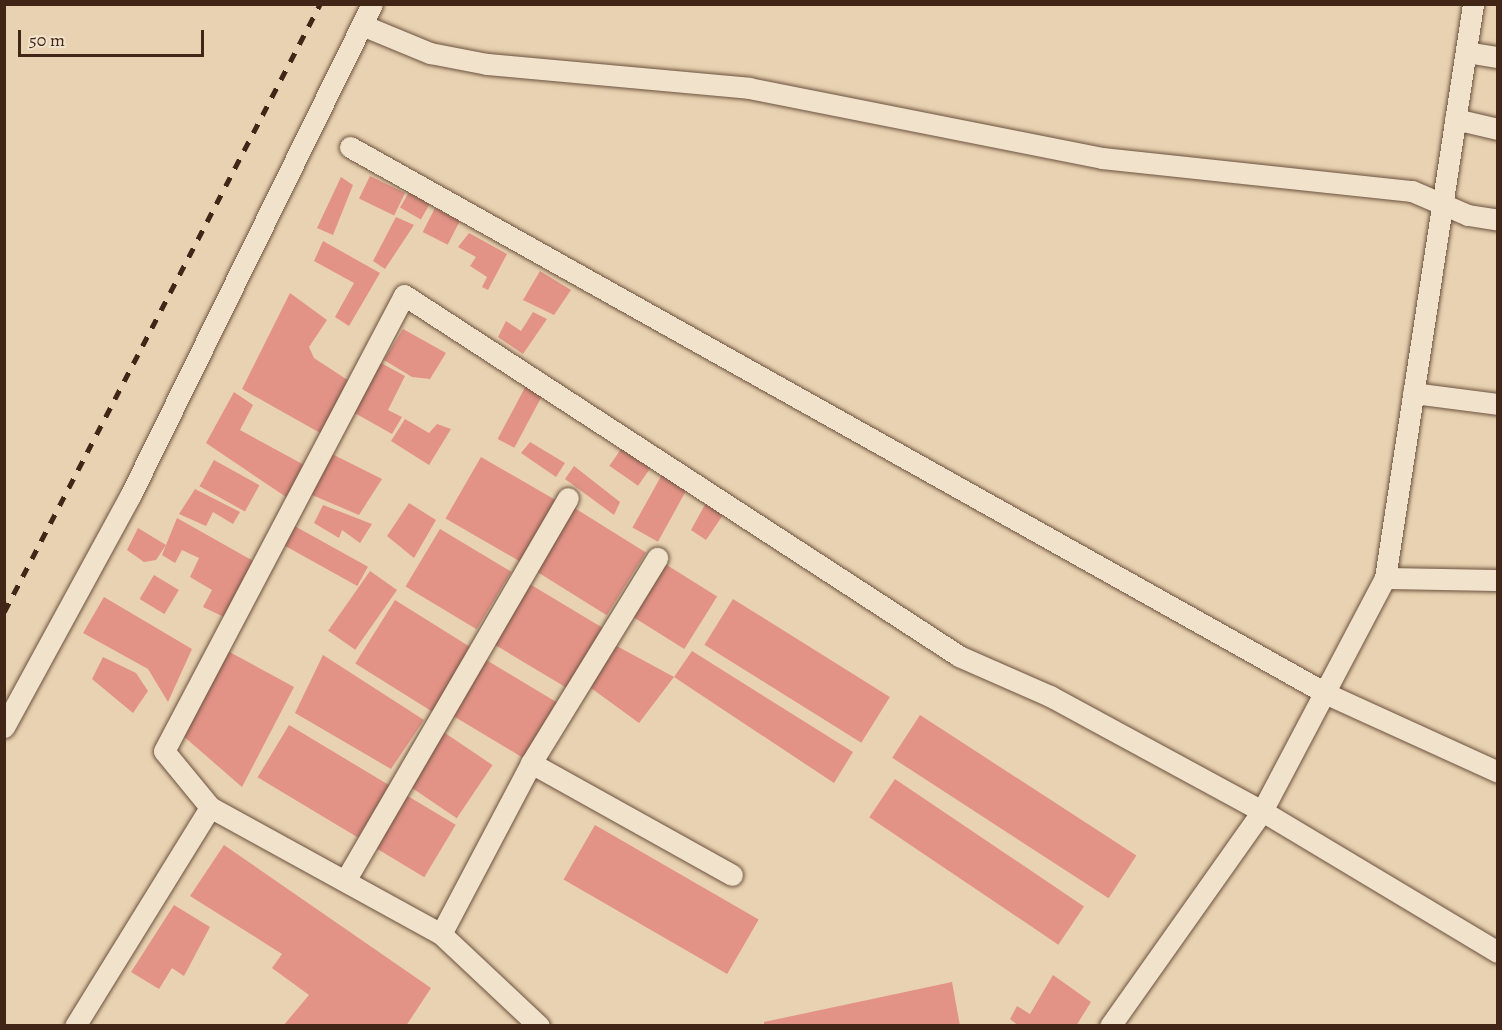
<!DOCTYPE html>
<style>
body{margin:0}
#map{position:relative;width:1502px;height:1030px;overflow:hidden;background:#e9d2b1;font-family:Alegreya,serif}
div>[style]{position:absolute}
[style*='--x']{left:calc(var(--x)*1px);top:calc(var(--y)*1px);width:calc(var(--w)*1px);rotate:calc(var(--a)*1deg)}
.building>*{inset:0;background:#e29386;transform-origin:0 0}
.roads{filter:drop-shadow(0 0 2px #6b513e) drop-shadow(0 0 2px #6b513e)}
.street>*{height:21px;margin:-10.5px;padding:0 10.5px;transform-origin:10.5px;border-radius:10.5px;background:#f1e2cc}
.rail>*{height:4.5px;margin-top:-2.25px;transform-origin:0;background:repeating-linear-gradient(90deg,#412617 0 10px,transparent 0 20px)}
span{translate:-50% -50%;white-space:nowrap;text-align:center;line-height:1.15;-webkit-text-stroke:4.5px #f1e2cc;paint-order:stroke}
.frame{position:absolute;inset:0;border:6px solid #412617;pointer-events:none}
.scale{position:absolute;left:18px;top:30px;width:186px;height:27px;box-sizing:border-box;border:3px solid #412617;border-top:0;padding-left:8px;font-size:18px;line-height:21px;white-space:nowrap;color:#412617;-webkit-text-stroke:4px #f1e2cc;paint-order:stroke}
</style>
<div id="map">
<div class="building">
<div style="left:370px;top:176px;width:39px;height:25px;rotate:26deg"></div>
<div style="clip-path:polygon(341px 177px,353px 185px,333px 235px,317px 228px)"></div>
<div style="left:409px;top:192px;width:24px;height:18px;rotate:30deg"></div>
<div style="left:435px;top:208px;width:28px;height:27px;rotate:27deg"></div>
<div style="clip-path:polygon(396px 217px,414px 225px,385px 269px,373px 261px)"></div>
<div style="clip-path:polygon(469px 233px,507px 254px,488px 290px,482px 287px,487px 277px,470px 266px,476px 257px,458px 247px)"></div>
<div style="clip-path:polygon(323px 241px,380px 273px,349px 326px,335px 317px,354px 283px,314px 261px)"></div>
<div style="clip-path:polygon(540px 271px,571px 290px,554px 315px,523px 300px)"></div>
<div style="clip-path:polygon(290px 293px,327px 320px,309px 347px,314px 358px,349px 381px,322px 434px,242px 389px)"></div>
<div style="clip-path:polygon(533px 312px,547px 319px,523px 354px,498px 337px,506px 321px,521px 331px)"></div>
<div style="clip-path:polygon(403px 329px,446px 353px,430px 379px,412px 377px,384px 360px)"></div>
<div style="clip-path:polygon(381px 363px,405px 376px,388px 410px,402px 417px,392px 434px,353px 412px)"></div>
<div style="left:530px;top:378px;width:19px;height:69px;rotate:28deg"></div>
<div style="clip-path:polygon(234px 392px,253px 405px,240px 430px,306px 466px,289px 499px,206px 443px)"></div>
<div style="clip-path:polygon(405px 419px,429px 433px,437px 424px,451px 429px,429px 465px,391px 441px)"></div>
<div style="clip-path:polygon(530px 442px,565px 463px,556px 477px,521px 453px)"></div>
<div style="left:626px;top:442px;width:35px;height:29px;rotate:35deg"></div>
<div style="clip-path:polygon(328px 452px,382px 479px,359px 515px,305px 492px)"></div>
<div style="left:481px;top:457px;width:88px;height:71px;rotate:30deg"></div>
<div style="left:214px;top:460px;width:52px;height:30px;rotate:29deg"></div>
<div style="clip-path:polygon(574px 466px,620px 502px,614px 515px,565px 479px)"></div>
<div style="left:665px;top:469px;width:29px;height:67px;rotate:29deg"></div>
<div style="clip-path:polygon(195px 489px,240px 512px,233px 524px,213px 512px,206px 526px,179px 514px)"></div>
<div style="clip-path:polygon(707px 501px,725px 512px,706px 540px,691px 530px)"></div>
<div style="clip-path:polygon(409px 503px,436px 520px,414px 558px,387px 536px)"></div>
<div style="clip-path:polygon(323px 505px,372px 524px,360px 543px,342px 530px,339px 538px,314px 523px)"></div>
<div style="left:573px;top:507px;width:86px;height:74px;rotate:32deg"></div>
<div style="clip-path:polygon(177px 518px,255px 562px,226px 618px,203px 607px,212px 590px,190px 577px,199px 558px,182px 550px,175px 563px,162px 555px,166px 545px,156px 560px,144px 562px,127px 550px,138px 528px,166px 545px)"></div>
<div style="left:291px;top:524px;width:88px;height:22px;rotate:29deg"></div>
<div style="left:440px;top:529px;width:83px;height:67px;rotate:31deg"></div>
<div style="left:662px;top:562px;width:65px;height:62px;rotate:32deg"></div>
<div style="left:370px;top:571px;width:33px;height:73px;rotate:35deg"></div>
<div style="left:154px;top:575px;width:29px;height:28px;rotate:31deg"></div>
<div style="left:528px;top:583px;width:87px;height:70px;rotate:31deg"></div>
<div style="clip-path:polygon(104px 597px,192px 649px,168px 702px,148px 669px,83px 633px)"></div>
<div style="left:733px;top:599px;width:185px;height:54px;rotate:32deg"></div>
<div style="left:395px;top:600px;width:92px;height:75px;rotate:32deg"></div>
<div style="clip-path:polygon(613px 644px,674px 677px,692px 651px,853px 752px,834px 783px,674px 677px,639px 723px,591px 688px)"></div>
<div style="clip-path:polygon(224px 649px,294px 687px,242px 787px,181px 734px)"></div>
<div style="clip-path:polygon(323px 655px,424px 720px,391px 769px,295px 713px)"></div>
<div style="clip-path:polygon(103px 657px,136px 673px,148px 691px,133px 713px,92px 679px)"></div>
<div style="left:483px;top:658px;width:86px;height:65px;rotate:31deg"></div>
<div style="left:920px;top:715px;width:258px;height:51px;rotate:33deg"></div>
<div style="left:289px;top:725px;width:117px;height:61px;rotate:31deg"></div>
<div style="left:442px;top:731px;width:61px;height:64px;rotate:34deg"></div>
<div style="left:895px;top:779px;width:228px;height:46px;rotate:34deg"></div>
<div style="left:406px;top:795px;width:58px;height:61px;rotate:31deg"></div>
<div style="left:595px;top:825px;width:189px;height:63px;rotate:30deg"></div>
<div style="clip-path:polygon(224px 845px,431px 988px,406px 1026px,283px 1026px,309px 995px,272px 968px,282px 954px,190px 896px)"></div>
<div style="clip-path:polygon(174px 905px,210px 927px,184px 976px,172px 968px,159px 989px,131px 972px)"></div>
<div style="clip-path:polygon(1053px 975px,1091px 1002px,1076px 1026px,1019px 1026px,1010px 1019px,1017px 1006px,1030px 1014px)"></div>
<div style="clip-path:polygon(952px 982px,960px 1026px,764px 1026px,764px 1022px)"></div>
</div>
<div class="roads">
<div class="street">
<div style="--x:362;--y:25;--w:74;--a:22.4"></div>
<div style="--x:430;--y:53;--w:58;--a:10.9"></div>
<div style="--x:487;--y:64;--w:263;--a:5.2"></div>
<div style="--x:749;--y:88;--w:360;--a:11.2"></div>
<div style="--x:1102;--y:158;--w:312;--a:6.1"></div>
<div style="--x:1412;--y:191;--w:61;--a:23.2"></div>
<div style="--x:1468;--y:215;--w:30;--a:9"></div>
<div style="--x:1466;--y:52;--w:32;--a:9"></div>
<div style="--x:1455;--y:119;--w:44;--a:13.1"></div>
<div style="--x:350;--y:147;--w:1120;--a:29.24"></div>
<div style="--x:1327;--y:694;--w:188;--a:24.5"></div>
<div style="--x:1413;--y:393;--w:86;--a:7.4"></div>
<div style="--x:1385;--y:578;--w:113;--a:1"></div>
<div style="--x:4;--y:727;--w:263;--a:-61.4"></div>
<div style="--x:130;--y:496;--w:548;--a:-63.81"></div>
<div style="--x:531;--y:763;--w:241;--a:-58.4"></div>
<div style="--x:210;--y:807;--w:72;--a:-129.4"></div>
<div style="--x:164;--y:751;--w:515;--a:-62.24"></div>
<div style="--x:404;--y:295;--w:662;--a:33.04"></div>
<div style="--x:959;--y:656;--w:99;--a:23.7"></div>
<div style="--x:1050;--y:696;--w:241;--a:28.5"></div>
<div style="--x:1262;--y:811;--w:275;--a:30.9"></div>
<div style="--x:345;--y:881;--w:443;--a:-59.8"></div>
<div style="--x:75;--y:1026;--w:257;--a:-58.3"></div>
<div style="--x:210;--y:807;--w:264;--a:28.8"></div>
<div style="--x:539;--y:1026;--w:134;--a:-136.8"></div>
<div style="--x:441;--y:934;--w:193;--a:-62.2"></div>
<div style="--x:531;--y:763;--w:230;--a:29.1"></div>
<div style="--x:1110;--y:1026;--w:263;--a:-54.7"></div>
<div style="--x:1262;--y:811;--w:263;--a:-62.2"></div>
<div style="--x:1385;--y:578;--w:581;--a:-81.28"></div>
</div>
</div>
<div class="rail">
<div style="--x:4;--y:612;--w:685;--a:-62.54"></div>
</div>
<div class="frame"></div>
<div class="scale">50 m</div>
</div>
